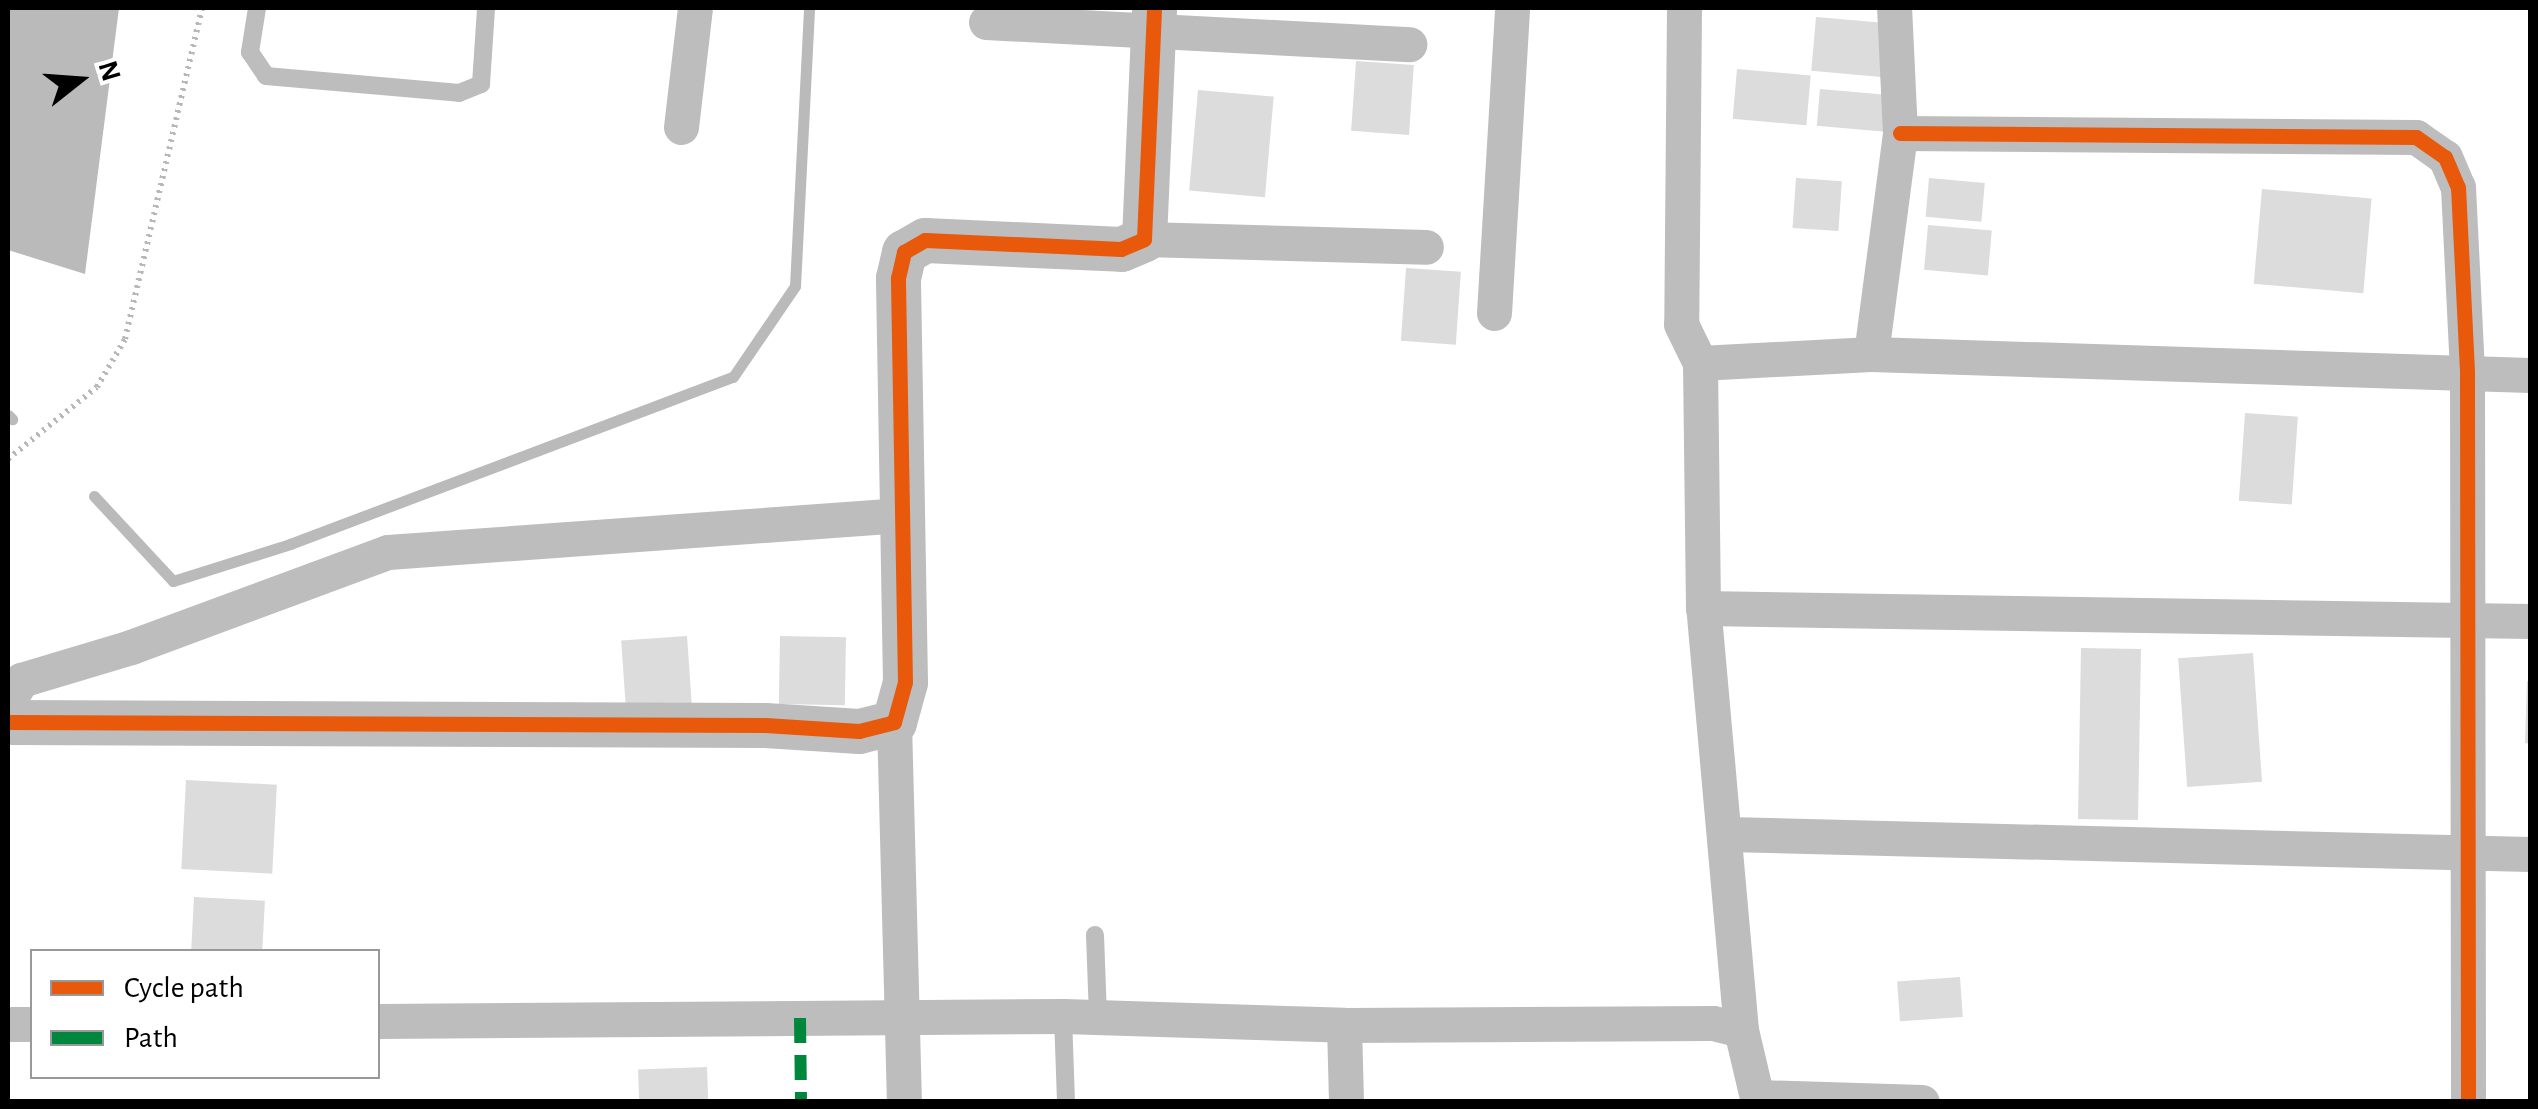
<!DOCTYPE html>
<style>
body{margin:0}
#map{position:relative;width:2538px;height:1109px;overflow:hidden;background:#fff;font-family:"Alegreya Sans",sans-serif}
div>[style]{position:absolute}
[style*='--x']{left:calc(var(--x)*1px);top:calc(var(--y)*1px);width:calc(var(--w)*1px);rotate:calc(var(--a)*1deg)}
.water>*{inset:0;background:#bababa}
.stream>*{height:11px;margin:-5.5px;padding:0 5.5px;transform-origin:5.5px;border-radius:5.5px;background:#bababa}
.building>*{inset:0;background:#dcdcdc;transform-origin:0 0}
.path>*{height:6px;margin-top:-3px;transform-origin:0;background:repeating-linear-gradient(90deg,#b8b8b8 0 2.5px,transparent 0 7.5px)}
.service>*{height:18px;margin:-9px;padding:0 9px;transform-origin:9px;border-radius:9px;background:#bdbdbd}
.minor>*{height:35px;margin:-17.5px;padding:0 17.5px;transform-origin:17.5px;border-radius:17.5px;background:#bdbdbd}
.tertiary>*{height:45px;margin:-22.5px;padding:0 22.5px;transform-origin:22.5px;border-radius:22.5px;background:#bdbdbd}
.quiet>*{height:12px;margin-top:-6px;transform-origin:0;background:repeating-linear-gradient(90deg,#00873e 0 25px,transparent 0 37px)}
.cycleway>*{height:15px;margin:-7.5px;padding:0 7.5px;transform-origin:7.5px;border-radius:7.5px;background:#e8590c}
span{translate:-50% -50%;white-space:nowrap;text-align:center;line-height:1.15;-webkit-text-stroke:8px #fff;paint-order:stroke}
.frame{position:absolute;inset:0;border:10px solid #000;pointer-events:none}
.legend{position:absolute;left:30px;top:949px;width:350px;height:130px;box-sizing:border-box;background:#fff;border:2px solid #999;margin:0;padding:12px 18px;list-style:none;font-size:30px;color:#000}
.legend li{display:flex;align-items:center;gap:20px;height:50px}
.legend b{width:50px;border:2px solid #999}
.north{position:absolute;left:30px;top:30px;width:100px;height:100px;-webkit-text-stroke:8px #fff;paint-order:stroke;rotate:73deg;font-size:28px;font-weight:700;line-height:40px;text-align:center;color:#000}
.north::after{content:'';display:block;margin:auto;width:35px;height:45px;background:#000;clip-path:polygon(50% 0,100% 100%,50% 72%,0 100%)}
</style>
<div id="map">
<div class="water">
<div style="clip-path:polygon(8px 8px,119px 8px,85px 274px,8px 250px)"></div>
</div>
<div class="stream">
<div style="--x:8;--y:415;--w:6;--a:45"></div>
<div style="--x:94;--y:496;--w:116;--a:47.1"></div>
<div style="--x:173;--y:581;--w:123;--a:-17.5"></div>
<div style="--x:290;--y:544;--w:473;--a:-20.7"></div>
<div style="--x:733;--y:377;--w:110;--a:-55.7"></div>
<div style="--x:795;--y:286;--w:278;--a:-87.1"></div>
</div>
<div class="building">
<div style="left:1816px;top:17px;width:70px;height:54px;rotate:5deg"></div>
<div style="left:1356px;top:61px;width:58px;height:70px;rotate:4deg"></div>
<div style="left:1737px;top:69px;width:74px;height:50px;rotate:5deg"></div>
<div style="left:1820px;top:89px;width:69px;height:37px;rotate:5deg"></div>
<div style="left:1198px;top:90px;width:76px;height:101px;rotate:5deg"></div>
<div style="left:1796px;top:178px;width:46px;height:50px;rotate:4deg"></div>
<div style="left:1929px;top:178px;width:56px;height:39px;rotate:5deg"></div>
<div style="left:2262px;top:189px;width:110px;height:95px;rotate:5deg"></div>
<div style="left:1928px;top:225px;width:64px;height:45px;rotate:5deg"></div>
<div style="left:1406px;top:268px;width:55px;height:73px;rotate:4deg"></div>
<div style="left:2245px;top:413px;width:53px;height:88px;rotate:4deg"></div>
<div style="left:687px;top:636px;width:73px;height:66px;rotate:86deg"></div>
<div style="left:780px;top:636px;width:66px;height:68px;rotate:1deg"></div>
<div style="left:2081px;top:648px;width:60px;height:171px;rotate:1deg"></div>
<div style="left:2253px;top:653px;width:129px;height:75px;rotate:86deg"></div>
<div style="clip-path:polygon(2527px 681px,2530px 681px,2530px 744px,2525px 743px)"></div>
<div style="left:186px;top:780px;width:91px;height:89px;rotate:3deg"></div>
<div style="left:194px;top:897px;width:71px;height:55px;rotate:3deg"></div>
<div style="left:1960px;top:977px;width:40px;height:63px;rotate:86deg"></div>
<div style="left:707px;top:1067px;width:35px;height:69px;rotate:88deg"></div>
</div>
<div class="path">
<div style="--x:8;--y:459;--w:114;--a:-39"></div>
<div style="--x:97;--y:387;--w:56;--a:-59.7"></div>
<div style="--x:125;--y:339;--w:340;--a:-76.9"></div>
</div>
<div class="service">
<div style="--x:257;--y:8;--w:45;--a:99"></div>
<div style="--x:250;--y:52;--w:29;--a:56"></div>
<div style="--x:266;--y:76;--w:194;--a:5"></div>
<div style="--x:459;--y:93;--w:24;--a:-22"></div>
<div style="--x:481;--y:84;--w:76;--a:-86.2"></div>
<div style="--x:1095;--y:935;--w:82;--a:87.9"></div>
<div style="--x:1063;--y:1016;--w:86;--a:88"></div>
</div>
<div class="minor">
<div style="--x:1684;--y:8;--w:316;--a:90.5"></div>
<div style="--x:1681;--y:324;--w:43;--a:64"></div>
<div style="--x:986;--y:22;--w:424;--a:3"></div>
<div style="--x:681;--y:127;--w:120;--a:-83.3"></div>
<div style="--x:1900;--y:133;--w:516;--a:0.44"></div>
<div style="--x:2416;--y:137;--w:35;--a:35"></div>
<div style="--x:2445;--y:157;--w:33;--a:67"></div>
<div style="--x:2458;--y:187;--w:186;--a:87.2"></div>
<div style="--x:2467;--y:373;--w:729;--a:89.92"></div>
<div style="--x:1144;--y:239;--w:282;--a:1.6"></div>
<div style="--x:1494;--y:313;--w:306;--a:-86.6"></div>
<div style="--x:1871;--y:354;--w:659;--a:1.83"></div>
<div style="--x:1703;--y:608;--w:827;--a:0.9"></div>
<div style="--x:8;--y:702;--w:26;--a:-59"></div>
<div style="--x:21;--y:680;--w:115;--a:-16.7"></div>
<div style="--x:131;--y:647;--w:274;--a:-20.3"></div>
<div style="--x:388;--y:552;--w:515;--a:-4.12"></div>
<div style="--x:894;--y:722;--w:380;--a:88.5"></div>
<div style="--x:1727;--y:834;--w:803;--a:1.43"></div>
<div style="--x:378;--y:1021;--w:685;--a:-0.42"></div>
<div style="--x:1063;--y:1016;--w:281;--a:1.8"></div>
<div style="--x:1344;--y:1025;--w:369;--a:-0.3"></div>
<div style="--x:1713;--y:1023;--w:29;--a:14"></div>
<div style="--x:1741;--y:1030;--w:74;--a:76.7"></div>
<div style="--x:8;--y:1024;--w:24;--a:0"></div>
<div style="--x:1344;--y:1025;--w:77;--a:88.5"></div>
<div style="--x:1741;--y:1030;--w:424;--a:-95.1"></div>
<div style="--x:1703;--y:608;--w:245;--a:-90.7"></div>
<div style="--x:1700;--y:363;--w:171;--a:-3"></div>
<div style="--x:1871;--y:354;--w:223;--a:-82.5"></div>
<div style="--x:1900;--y:133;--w:125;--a:-92.7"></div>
<div style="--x:1757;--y:1097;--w:165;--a:1.7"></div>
</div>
<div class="tertiary">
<div style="--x:8;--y:722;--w:757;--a:0.23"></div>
<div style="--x:765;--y:725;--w:94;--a:3.7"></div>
<div style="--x:859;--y:731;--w:36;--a:-14"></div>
<div style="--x:894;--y:722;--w:41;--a:-74.6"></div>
<div style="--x:905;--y:682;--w:404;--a:-91"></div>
<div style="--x:898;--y:278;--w:27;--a:-77"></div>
<div style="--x:904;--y:252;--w:24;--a:-30"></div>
<div style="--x:925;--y:240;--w:196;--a:2.6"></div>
<div style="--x:1121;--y:249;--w:25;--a:-23"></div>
<div style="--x:1144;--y:239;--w:231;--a:-87.5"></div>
</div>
<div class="quiet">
<div style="--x:800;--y:1018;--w:84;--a:89.3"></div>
</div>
<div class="cycleway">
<div style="--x:1900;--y:133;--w:516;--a:0.44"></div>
<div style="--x:2416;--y:137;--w:35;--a:35"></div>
<div style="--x:2445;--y:157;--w:33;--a:67"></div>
<div style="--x:2458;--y:187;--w:186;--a:87.2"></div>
<div style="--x:2467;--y:373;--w:729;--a:89.92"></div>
<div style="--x:8;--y:722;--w:757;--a:0.23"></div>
<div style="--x:765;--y:725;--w:94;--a:3.7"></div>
<div style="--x:859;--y:731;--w:36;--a:-14"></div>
<div style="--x:894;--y:722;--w:41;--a:-74.6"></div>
<div style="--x:905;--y:682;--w:404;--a:-91"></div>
<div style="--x:898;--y:278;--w:27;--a:-77"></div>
<div style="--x:904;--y:252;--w:24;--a:-30"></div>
<div style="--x:925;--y:240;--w:196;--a:2.6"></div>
<div style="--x:1121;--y:249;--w:25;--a:-23"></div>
<div style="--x:1144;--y:239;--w:231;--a:-87.5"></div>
</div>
<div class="frame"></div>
<ul class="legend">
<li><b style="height:12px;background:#e8590c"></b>Cycle path</li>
<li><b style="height:12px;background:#00873e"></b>Path</li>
</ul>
<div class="north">N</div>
</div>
